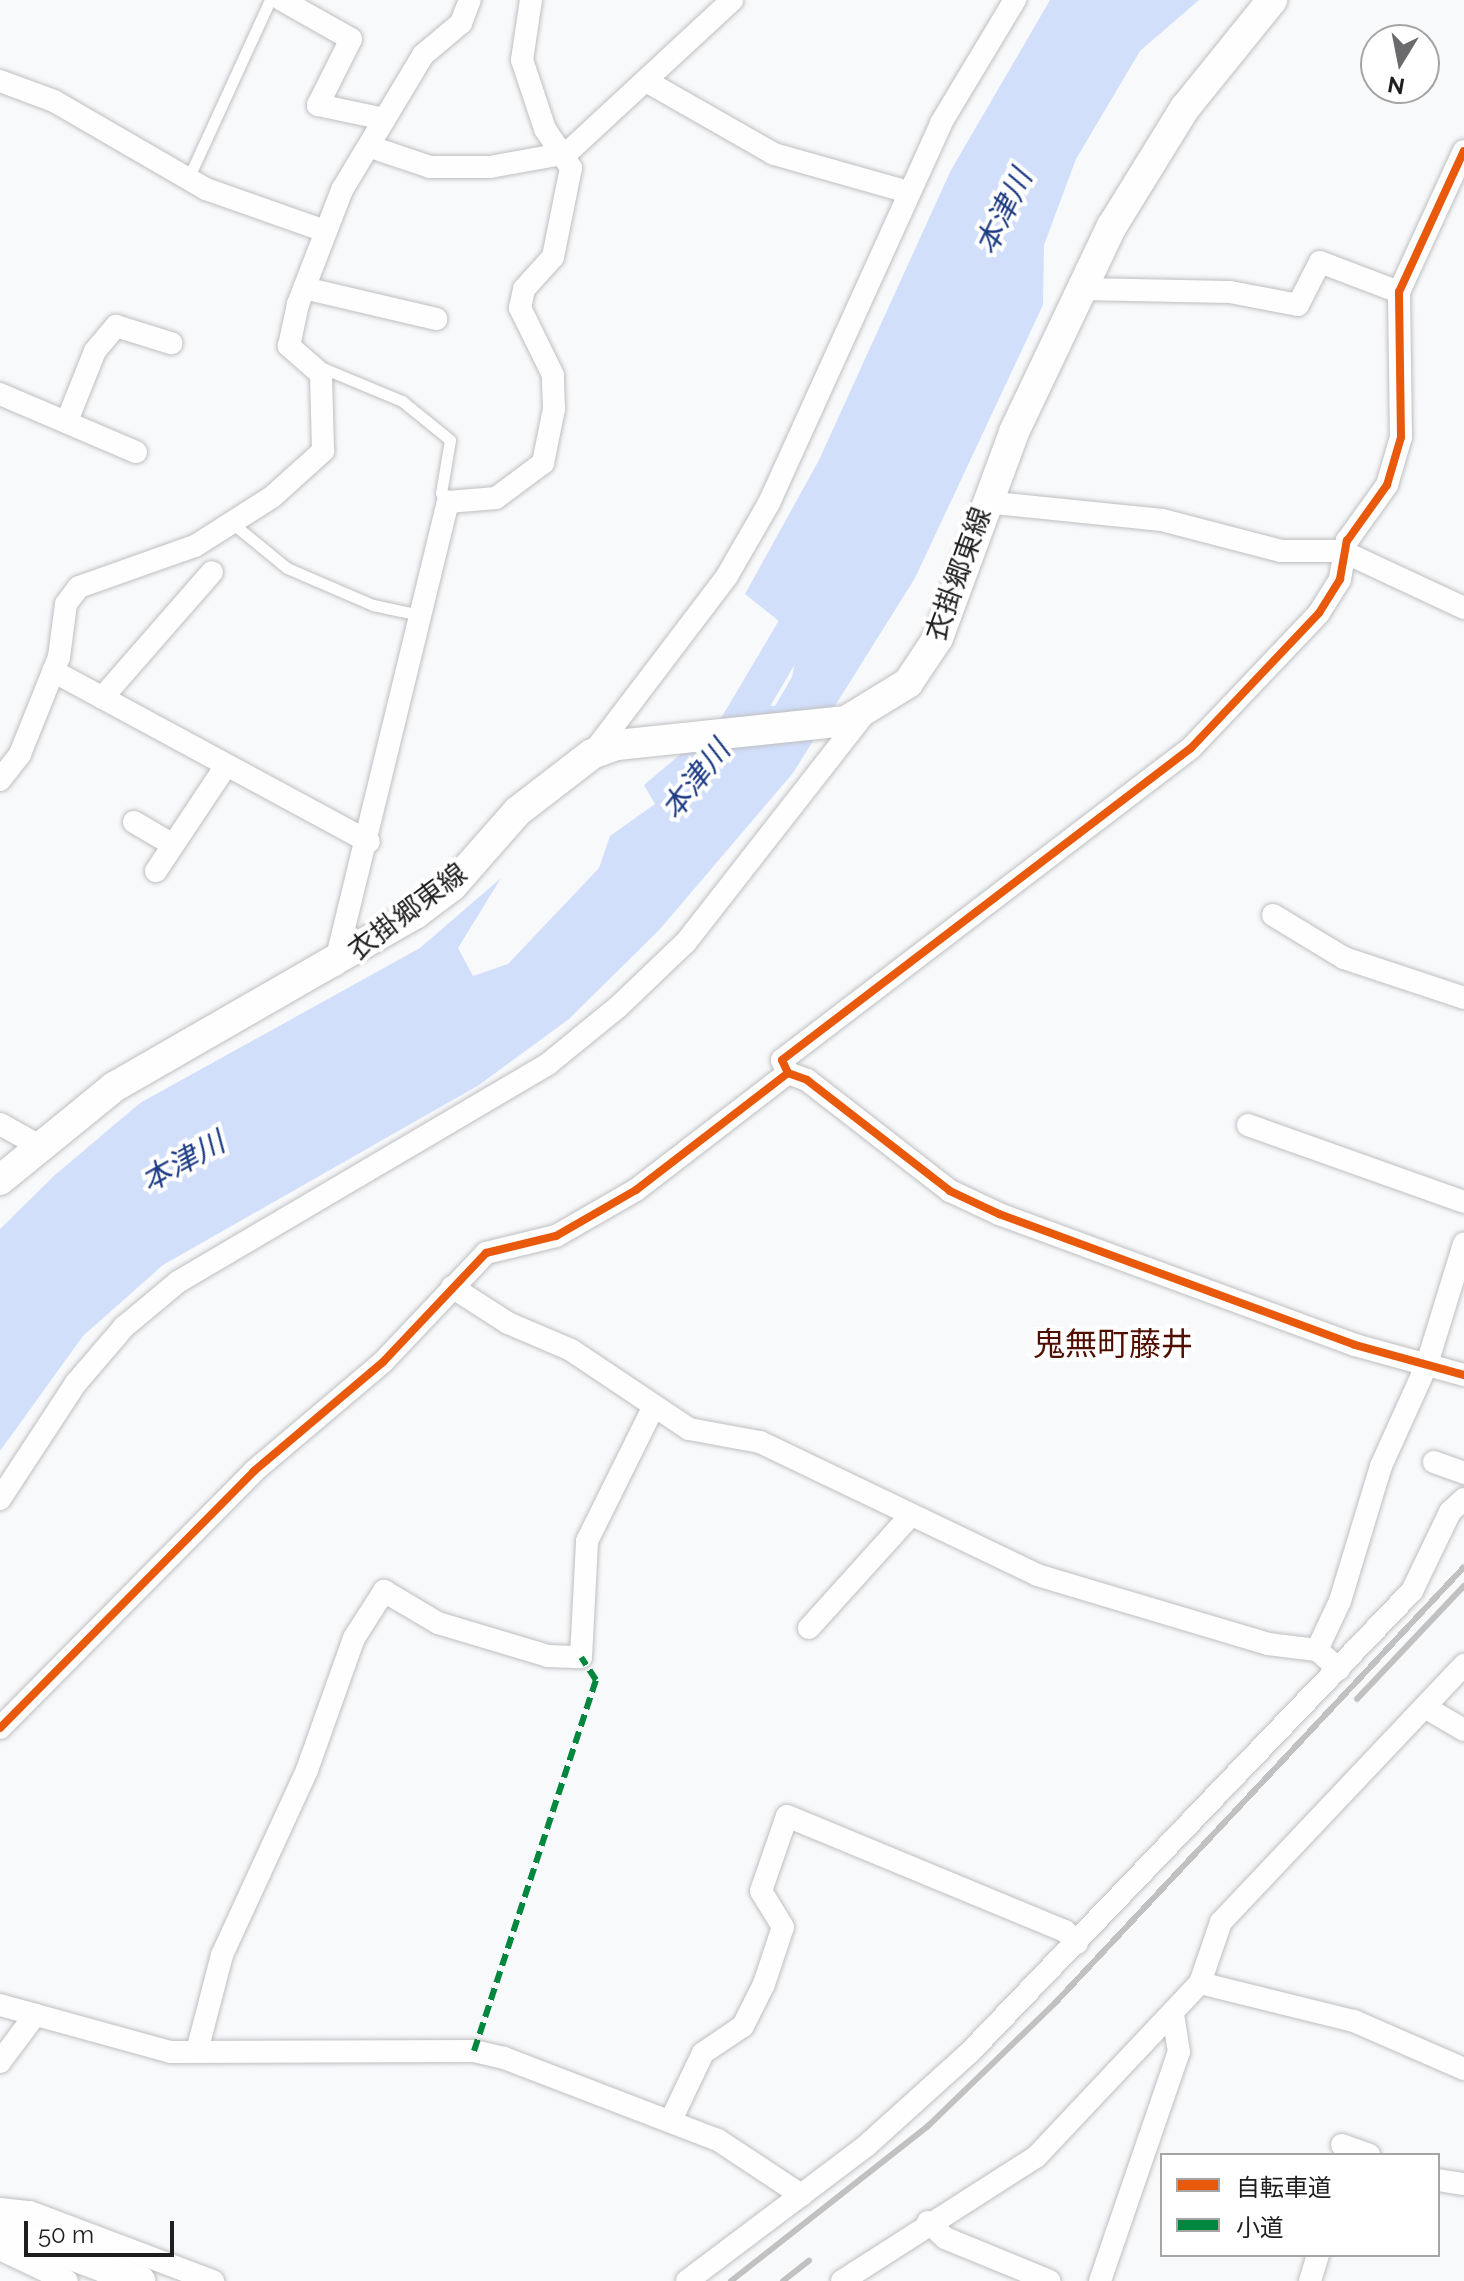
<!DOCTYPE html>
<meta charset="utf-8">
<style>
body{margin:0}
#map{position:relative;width:1464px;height:2281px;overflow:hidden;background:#f8f9fb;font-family:Raleway,"Noto Sans JP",sans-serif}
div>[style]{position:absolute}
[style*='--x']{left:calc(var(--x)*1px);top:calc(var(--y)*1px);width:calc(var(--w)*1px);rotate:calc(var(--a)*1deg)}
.water>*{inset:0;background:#d2dffb}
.river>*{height:36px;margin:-18px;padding:0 18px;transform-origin:18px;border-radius:18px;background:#d2dffb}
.roads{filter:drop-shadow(0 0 2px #bebfc0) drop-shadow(0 0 2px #bebfc0)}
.lane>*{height:11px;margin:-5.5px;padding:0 5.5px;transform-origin:5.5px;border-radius:5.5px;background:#fefefe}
.street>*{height:22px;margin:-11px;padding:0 11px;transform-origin:11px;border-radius:11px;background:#fefefe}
.secondary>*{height:30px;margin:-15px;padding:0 15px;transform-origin:15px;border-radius:15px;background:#fefefe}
.rail>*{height:6px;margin:-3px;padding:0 3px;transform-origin:3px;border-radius:3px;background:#c1c1c1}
.quiet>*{height:6px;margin-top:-3px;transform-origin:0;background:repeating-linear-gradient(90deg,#00873e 0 12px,transparent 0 18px)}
.cycleway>*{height:8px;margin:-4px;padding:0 4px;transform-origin:4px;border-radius:4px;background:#e8590c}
span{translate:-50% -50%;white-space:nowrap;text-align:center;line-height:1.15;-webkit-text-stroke:8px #fff;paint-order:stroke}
.street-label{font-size:28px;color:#1f1f20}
.water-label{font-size:30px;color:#1d3b83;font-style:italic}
.quarter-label{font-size:32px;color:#500e01}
.legend{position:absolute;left:1160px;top:2153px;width:280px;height:104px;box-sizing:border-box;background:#fff;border:2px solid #a5a5a6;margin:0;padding:10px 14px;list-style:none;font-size:24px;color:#1f1f20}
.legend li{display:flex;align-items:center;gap:16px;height:40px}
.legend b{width:40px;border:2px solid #a5a5a6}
.north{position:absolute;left:1360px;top:24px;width:80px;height:80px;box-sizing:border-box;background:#fff;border:2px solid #a5a5a6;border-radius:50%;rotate:190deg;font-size:22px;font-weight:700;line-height:32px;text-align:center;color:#1f1f20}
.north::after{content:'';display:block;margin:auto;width:28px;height:36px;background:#6b6b6d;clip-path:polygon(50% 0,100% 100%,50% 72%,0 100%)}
.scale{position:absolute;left:24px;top:2221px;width:150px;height:36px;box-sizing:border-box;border:4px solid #1f1f20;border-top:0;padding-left:10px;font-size:24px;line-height:28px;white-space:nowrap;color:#1f1f20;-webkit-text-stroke:6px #fff;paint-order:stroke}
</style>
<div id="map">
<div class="water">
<div style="clip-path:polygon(1050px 0,1199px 0,1140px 51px,1076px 159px,1044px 245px,1043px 305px,915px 578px,793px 773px,660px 929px,569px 1019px,479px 1085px,163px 1265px,83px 1336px,0 1451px,0 1229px,55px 1175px,140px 1103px,420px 948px,501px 878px,458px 948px,473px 976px,508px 964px,599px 868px,610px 836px,655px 804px,644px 785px,740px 704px,775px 706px,792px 677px,800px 638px,745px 594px,819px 460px,951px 170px)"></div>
</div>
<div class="river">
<div style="--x:726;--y:745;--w:180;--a:-59.3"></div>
</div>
<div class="roads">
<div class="lane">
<div style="--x:188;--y:179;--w:197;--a:-65.4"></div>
<div style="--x:318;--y:366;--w:91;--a:22.6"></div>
<div style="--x:402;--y:401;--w:62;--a:39.1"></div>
<div style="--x:450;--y:440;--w:54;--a:99.6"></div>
<div style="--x:441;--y:493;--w:11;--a:52"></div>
<div style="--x:232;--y:523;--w:71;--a:39.3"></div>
<div style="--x:287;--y:568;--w:94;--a:23.3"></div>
<div style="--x:373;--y:605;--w:52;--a:12.2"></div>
</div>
<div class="street">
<div style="--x:282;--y:0;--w:79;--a:29.5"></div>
<div style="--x:351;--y:39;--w:74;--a:116.6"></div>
<div style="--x:318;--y:105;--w:68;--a:11.8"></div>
<div style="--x:0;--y:81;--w:58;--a:20.3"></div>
<div style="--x:54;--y:101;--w:176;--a:30.1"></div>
<div style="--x:206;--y:189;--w:126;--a:19.4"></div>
<div style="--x:646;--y:81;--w:147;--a:29.7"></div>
<div style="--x:774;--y:154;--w:139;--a:15.8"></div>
<div style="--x:371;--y:147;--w:62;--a:18.7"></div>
<div style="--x:430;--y:167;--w:60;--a:0"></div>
<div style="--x:490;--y:167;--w:78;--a:-10.3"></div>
<div style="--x:567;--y:153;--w:225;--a:-42.8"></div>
<div style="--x:304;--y:288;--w:136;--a:13.2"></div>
<div style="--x:1082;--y:289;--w:148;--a:1.2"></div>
<div style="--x:1230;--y:292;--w:69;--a:10.8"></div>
<div style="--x:1298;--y:305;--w:48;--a:-62.9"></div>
<div style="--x:1320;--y:262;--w:85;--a:20.8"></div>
<div style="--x:0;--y:394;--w:148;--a:23.1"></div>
<div style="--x:67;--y:421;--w:75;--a:-68.2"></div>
<div style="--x:95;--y:351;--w:33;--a:-50"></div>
<div style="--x:116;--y:326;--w:58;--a:17.2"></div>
<div style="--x:985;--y:502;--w:178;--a:5.8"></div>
<div style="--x:1162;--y:520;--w:123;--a:14.6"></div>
<div style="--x:1281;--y:551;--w:61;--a:0"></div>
<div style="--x:1342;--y:551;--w:135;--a:25"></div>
<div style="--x:53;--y:671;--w:359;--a:28.4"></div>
<div style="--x:102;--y:698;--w:167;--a:-48.9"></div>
<div style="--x:592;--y:754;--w:223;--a:-52.8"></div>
<div style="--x:727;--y:576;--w:84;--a:-60.1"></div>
<div style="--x:769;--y:503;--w:417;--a:-65.6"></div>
<div style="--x:941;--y:123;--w:144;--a:-59"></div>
<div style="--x:0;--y:780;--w:33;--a:-52"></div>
<div style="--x:20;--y:754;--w:105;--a:-68.1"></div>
<div style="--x:59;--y:657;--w:53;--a:-82.5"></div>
<div style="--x:66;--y:604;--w:21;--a:-53"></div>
<div style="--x:79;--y:587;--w:123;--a:-19.5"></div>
<div style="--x:195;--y:546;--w:91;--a:-32.5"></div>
<div style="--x:272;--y:497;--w:69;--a:-42"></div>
<div style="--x:323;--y:451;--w:77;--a:-91.5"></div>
<div style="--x:321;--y:374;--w:43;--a:-138.8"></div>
<div style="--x:289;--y:346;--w:43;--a:-77.9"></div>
<div style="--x:298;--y:304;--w:122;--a:-68.9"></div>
<div style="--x:342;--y:190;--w:157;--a:-59"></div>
<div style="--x:423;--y:55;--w:50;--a:-40.1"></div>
<div style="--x:461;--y:23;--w:25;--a:-69"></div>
<div style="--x:134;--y:822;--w:45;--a:30.5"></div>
<div style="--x:156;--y:871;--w:125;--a:-56.4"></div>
<div style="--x:1273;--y:915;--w:83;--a:31.2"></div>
<div style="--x:1344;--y:958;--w:126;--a:18.4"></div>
<div style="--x:335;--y:965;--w:477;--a:-76.3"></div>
<div style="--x:448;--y:502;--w:48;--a:-4.8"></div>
<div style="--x:496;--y:498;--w:59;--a:-36.7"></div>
<div style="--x:543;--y:463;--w:55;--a:-78.5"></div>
<div style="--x:554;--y:409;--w:34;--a:-92"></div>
<div style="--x:553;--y:375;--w:75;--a:-116.2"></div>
<div style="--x:520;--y:308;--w:19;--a:-78"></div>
<div style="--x:524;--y:289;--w:43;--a:-47.8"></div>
<div style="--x:553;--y:257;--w:91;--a:-78.6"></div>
<div style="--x:571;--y:168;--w:47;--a:-123.7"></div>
<div style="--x:545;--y:129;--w:73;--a:-108.4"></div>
<div style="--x:522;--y:60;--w:61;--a:-81.5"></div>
<div style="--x:788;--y:1073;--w:14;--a:-115"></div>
<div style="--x:782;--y:1060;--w:514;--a:-37.34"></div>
<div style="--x:1191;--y:748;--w:186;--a:-46.5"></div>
<div style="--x:1319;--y:613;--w:40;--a:-58"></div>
<div style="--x:1340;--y:579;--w:39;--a:-80"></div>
<div style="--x:1347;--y:541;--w:69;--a:-54.5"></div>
<div style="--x:1387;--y:485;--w:50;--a:-73.7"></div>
<div style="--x:1401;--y:437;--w:145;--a:-90.8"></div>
<div style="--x:1399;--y:292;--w:155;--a:-65.3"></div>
<div style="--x:0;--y:1124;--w:43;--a:28.9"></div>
<div style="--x:1248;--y:1125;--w:229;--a:19.6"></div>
<div style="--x:452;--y:1287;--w:67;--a:32.7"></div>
<div style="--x:508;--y:1323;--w:69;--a:23.2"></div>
<div style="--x:571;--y:1350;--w:142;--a:33.8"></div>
<div style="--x:689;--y:1429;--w:72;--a:10.4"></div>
<div style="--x:760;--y:1442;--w:307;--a:25.6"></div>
<div style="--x:1037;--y:1575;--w:241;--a:16.6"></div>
<div style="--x:1268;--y:1644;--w:49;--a:7"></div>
<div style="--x:1317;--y:1650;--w:29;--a:41"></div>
<div style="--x:1434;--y:1462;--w:32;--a:20"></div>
<div style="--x:0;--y:1499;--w:139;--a:-56.8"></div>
<div style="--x:76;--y:1383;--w:74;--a:-49.4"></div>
<div style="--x:124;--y:1327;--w:70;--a:-39.8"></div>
<div style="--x:178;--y:1282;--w:429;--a:-30.5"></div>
<div style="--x:548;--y:1064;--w:90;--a:-39.2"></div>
<div style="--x:618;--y:1007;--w:94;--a:-43.7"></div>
<div style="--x:686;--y:942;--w:291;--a:-52"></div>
<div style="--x:809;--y:1628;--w:152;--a:-47.9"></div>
<div style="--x:1317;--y:1650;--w:54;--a:-64.9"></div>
<div style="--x:1340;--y:1601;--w:141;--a:-73.1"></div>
<div style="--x:1381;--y:1466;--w:112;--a:-65.7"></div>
<div style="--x:1427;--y:1364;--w:126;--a:-72.9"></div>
<div style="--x:1425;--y:1707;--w:45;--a:30.5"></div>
<div style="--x:0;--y:1728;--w:361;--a:-45.3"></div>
<div style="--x:254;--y:1471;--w:169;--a:-40.2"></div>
<div style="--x:383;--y:1362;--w:150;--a:-46.6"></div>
<div style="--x:486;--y:1253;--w:72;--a:-13.7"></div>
<div style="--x:556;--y:1236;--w:92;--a:-29.9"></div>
<div style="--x:636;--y:1190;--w:192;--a:-37.6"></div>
<div style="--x:788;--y:1073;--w:20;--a:20"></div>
<div style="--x:807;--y:1080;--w:181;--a:37.8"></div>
<div style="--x:950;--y:1191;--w:54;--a:25.1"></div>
<div style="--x:999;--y:1214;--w:379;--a:20.2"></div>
<div style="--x:1355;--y:1345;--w:113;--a:15.4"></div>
<div style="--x:1200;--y:1983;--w:159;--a:13.9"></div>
<div style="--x:1354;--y:2021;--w:120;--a:23.6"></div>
<div style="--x:0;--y:2005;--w:177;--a:15.4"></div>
<div style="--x:171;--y:2052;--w:303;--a:-0.2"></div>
<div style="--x:474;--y:2051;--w:31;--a:13"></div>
<div style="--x:504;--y:2058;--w:229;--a:21"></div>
<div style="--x:718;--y:2140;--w:100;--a:33.5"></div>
<div style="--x:197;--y:2051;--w:99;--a:-75.4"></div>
<div style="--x:222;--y:1955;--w:204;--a:-65.3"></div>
<div style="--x:307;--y:1770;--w:140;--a:-70.4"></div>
<div style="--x:354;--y:1638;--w:56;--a:-57.4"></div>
<div style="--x:384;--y:1591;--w:63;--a:30.7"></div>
<div style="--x:438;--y:1623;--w:115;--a:16.7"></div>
<div style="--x:548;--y:1656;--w:33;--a:2"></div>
<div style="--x:581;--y:1657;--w:116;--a:-87"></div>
<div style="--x:587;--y:1541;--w:146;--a:-63.6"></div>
<div style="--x:0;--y:2062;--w:59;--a:-53.3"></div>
<div style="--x:671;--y:2120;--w:74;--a:-64.5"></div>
<div style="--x:703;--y:2053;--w:48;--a:-34"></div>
<div style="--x:743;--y:2026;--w:47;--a:-63.4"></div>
<div style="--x:764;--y:1984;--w:60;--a:-71.6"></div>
<div style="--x:783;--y:1927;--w:42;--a:-121.4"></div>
<div style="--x:761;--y:1891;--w:79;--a:-70.9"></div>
<div style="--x:787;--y:1816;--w:301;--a:22.5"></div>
<div style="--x:1065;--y:1931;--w:17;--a:45"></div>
<div style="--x:1342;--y:2145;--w:29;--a:20"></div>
<div style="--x:1438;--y:2180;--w:26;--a:9"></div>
<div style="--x:0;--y:2209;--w:30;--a:6"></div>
<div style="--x:30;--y:2212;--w:196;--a:20.7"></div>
<div style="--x:928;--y:2222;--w:23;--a:43"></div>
<div style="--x:945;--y:2238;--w:113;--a:22.3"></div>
<div style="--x:0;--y:2249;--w:74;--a:25.5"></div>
<div style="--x:687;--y:2281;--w:224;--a:-37"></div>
<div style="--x:866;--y:2146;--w:142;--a:-42.1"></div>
<div style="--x:971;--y:2051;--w:637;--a:-46.21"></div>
<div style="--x:1412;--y:1591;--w:88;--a:-64.3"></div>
<div style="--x:1450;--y:1512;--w:19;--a:-43"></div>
<div style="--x:842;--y:2281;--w:230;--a:-32.6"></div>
<div style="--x:1036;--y:2157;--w:239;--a:-46.7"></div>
<div style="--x:1200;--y:1983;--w:65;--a:-71"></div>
<div style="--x:1221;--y:1922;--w:354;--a:-46.6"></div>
<div style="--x:1100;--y:2281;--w:242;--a:-71"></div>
<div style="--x:1179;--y:2052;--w:39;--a:-99"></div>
<div style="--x:1310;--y:2281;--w:27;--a:-73"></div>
</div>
<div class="secondary">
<div style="--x:0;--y:1180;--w:147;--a:-39.2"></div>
<div style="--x:114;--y:1087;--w:347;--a:-29.9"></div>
<div style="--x:415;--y:914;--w:46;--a:-37.1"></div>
<div style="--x:452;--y:886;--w:100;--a:-48.7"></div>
<div style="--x:518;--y:811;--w:93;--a:-37.6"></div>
<div style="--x:592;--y:754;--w:27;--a:-20"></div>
<div style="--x:617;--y:745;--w:230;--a:-6"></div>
<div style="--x:846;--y:721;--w:73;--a:-31.5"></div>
<div style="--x:908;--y:683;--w:54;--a:-56.3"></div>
<div style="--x:938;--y:638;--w:220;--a:-69.7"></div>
<div style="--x:1014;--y:432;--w:228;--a:-64.6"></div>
<div style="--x:1112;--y:226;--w:139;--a:-58.3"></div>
<div style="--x:1185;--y:108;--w:139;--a:-51.1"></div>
<div style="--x:0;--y:2228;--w:150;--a:20.7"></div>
</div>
</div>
<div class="rail">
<div style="--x:1357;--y:1699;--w:156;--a:-46.6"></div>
<div style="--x:731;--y:2281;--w:251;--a:-38.2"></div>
<div style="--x:928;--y:2126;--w:178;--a:-44.1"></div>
<div style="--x:1056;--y:2002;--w:596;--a:-46.83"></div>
<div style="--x:783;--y:2281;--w:33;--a:-38"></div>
</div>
<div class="quiet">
<div style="--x:474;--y:2051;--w:391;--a:-71.8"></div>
<div style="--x:596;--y:1680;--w:27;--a:-123"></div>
</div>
<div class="cycleway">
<div style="--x:788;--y:1073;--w:14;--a:-115"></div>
<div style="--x:782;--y:1060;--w:514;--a:-37.34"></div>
<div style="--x:1191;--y:748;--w:186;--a:-46.5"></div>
<div style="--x:1319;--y:613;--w:40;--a:-58"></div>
<div style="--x:1340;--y:579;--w:39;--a:-80"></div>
<div style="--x:1347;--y:541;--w:69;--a:-54.5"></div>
<div style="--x:1387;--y:485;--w:50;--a:-73.7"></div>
<div style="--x:1401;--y:437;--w:145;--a:-90.8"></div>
<div style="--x:1399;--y:292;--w:155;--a:-65.3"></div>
<div style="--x:0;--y:1728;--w:361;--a:-45.3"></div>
<div style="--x:254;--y:1471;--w:169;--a:-40.2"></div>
<div style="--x:383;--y:1362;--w:150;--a:-46.6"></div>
<div style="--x:486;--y:1253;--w:72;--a:-13.7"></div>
<div style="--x:556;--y:1236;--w:92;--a:-29.9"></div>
<div style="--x:636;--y:1190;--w:192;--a:-37.6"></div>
<div style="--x:788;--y:1073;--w:20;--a:20"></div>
<div style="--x:807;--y:1080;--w:181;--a:37.8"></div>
<div style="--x:950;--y:1191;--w:54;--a:25.1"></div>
<div style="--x:999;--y:1214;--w:379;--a:20.2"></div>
<div style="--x:1355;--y:1345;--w:113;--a:15.4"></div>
</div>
<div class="street-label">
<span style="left:959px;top:574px;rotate:-70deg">衣掛郷東線</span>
<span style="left:408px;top:912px;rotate:-37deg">衣掛郷東線</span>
</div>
<div class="water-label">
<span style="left:1004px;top:212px;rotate:-64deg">本津川</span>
<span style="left:696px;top:780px;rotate:-52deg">本津川</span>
<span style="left:183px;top:1162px;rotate:-29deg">本津川</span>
</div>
<div class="quarter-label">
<span style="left:1113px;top:1344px">鬼無町藤井</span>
</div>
<ul class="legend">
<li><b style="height:10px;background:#e8590c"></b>自転車道</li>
<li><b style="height:10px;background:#00873e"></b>小道</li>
</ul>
<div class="north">N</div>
<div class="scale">50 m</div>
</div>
